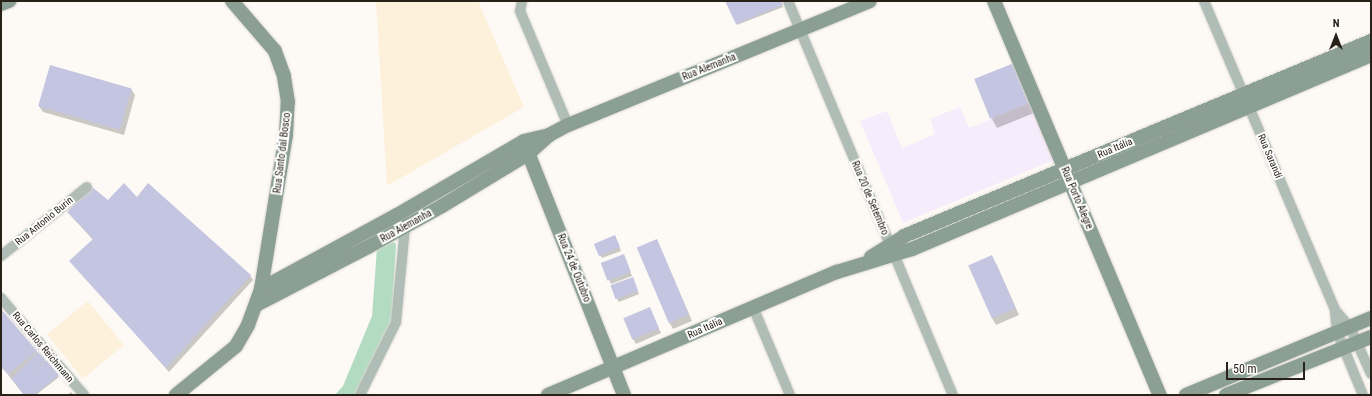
<!DOCTYPE html>
<meta charset="utf-8">
<style>
body{margin:0}
#map{position:relative;width:1372px;height:396px;overflow:hidden;background:#fdfaf5;font-family:"Roboto Condensed",sans-serif}
div>[style]{position:absolute}
[style*='--x']{left:calc(var(--x)*1px);top:calc(var(--y)*1px);width:calc(var(--w)*1px);rotate:calc(var(--a)*1deg)}
.built>*{inset:0;background:#fdf1dc;transform-origin:0 0}
.medical>*{inset:0;background:#f7ecfc}
.green>*{inset:0;background:#b3dbc2}
.shadow>*{inset:0;background:#0003}
.building>*{inset:0;background:#c4c5e1;transform-origin:0 0}
.roads{filter:drop-shadow(0 0 1px #dbd7d1) drop-shadow(0 0 1px #dbd7d1)}
.street>*{height:10px;margin:-5px;padding:0 5px;transform-origin:5px;border-radius:5px;background:#b0bdb6}
.secondary>*{height:14px;margin:-7px;padding:0 7px;transform-origin:7px;border-radius:7px;background:#8c9f95}
span{translate:-50% -50%;white-space:nowrap;text-align:center;line-height:1.15;-webkit-text-stroke:4px #fff;paint-order:stroke}
.street-label{font-size:10px;color:#272117}
.frame{position:absolute;inset:0;border:2px solid #272117;pointer-events:none}
.north{position:absolute;left:1316px;top:16px;width:40px;height:40px;-webkit-text-stroke:3px #fff;paint-order:stroke;rotate:0deg;font-size:11px;font-weight:700;line-height:16px;text-align:center;color:#272117}
.north::after{content:'';display:block;margin:auto;width:14px;height:18px;background:#272117;clip-path:polygon(50% 0,100% 100%,50% 72%,0 100%)}
.scale{position:absolute;left:1226px;top:362px;width:79px;height:18px;box-sizing:border-box;border:2px solid #272117;border-top:0;padding-left:5px;font-size:12px;line-height:14px;white-space:nowrap;color:#272117;-webkit-text-stroke:3px #fff;paint-order:stroke}
</style>
<div id="map">
<div class="built">
<div style="clip-path:polygon(376px 1px,478px 1px,524px 107px,387px 186px)"></div>
<div style="left:88px;top:301px;width:57px;height:53px;rotate:51deg"></div>
</div>
<div class="medical">
<div style="clip-path:polygon(1030px 103px,1054px 160px,903px 223px,860px 121px,887px 111px,902px 148px,935px 134px,930px 119px,960px 107px,969px 128px)"></div>
</div>
<div class="green">
<div style="clip-path:polygon(394px 242px,396px 245px,392px 314px,390px 322px,357px 393px,355px 395px,335px 395px,343px 386px,372px 316px,377px 248px)"></div>
</div>
<div class="shadow">
<div style="clip-path:polygon(726px 1px,780px 1px,783px 7px,737px 25px)"></div>
<div style="clip-path:polygon(1014px 64px,1034px 113px,997px 128px,992px 119px)"></div>
<div style="clip-path:polygon(131px 89px,135px 95px,124px 135px,43px 112px,39px 106px)"></div>
<div style="clip-path:polygon(137px 199px,250px 275px,253px 280px,169px 372px,71px 261px,93px 240px,68px 212px,108px 201px)"></div>
<div style="clip-path:polygon(616px 240px,621px 251px,602px 258px,600px 255px)"></div>
<div style="clip-path:polygon(657px 240px,692px 321px,673px 329px,669px 322px)"></div>
<div style="clip-path:polygon(625px 258px,632px 276px,611px 284px,602px 264px)"></div>
<div style="clip-path:polygon(996px 263px,1019px 315px,996px 325px,992px 318px)"></div>
<div style="clip-path:polygon(634px 282px,639px 294px,619px 302px,617px 299px)"></div>
<div style="clip-path:polygon(2px 311px,59px 377px,36px 395px,24px 395px,1px 366px)"></div>
<div style="clip-path:polygon(652px 313px,661px 333px,636px 344px,633px 339px)"></div>
<div style="clip-path:polygon(71px 392px,74px 395px,67px 395px)"></div>
</div>
<div class="building">
<div style="clip-path:polygon(725px 1px,781px 1px,783px 5px,736px 24px)"></div>
<div style="left:1014px;top:63px;width:43px;height:43px;rotate:68deg"></div>
<div style="left:50px;top:65px;width:85px;height:43px;rotate:16deg"></div>
<div style="clip-path:polygon(124px 183px,137px 197px,148px 183px,251px 275px,166px 368px,69px 261px,93px 239px,67px 212px,91px 186px,108px 200px)"></div>
<div style="left:615px;top:235px;width:13px;height:23px;rotate:67deg"></div>
<div style="left:657px;top:239px;width:82px;height:22px;rotate:67deg"></div>
<div style="left:624px;top:254px;width:19px;height:25px;rotate:69deg"></div>
<div style="left:992px;top:255px;width:58px;height:26px;rotate:66deg"></div>
<div style="left:633px;top:277px;width:15px;height:24px;rotate:70deg"></div>
<div style="left:650px;top:307px;width:23px;height:29px;rotate:67deg"></div>
<div style="clip-path:polygon(1px 309px,37px 351px,8px 374px,1px 367px)"></div>
<div style="left:38px;top:352px;width:10px;height:38px;rotate:45deg"></div>
<div style="clip-path:polygon(46px 360px,59px 375px,34px 395px,24px 395px,16px 385px)"></div>
</div>
<div class="roads">
<div class="street">
<div style="--x:522;--y:1;--w:10;--a:101"></div>
<div style="--x:520;--y:11;--w:124;--a:67.2"></div>
<div style="--x:788;--y:1;--w:427;--a:67.3"></div>
<div style="--x:1204;--y:1;--w:336;--a:67"></div>
<div style="--x:1335;--y:310;--w:23;--a:49"></div>
<div style="--x:1350;--y:327;--w:51;--a:65.9"></div>
<div style="--x:1;--y:256;--w:110;--a:-38.7"></div>
<div style="--x:1;--y:298;--w:128;--a:49.4"></div>
<div style="--x:753;--y:307;--w:95;--a:67.2"></div>
<div style="--x:1335;--y:310;--w:22;--a:85"></div>
<div style="--x:1337;--y:332;--w:68;--a:67.6"></div>
<div style="--x:360;--y:395;--w:81;--a:-63.7"></div>
<div style="--x:396;--y:322;--w:96;--a:-84.6"></div>
</div>
<div class="secondary">
<div style="--x:994;--y:1;--w:428;--a:67.2"></div>
<div style="--x:1;--y:4;--w:9;--a:-21"></div>
<div style="--x:525;--y:145;--w:269;--a:68.4"></div>
<div style="--x:871;--y:257;--w:39;--a:-32"></div>
<div style="--x:904;--y:236;--w:506;--a:-22.66"></div>
<div style="--x:261;--y:289;--w:155;--a:-28.6"></div>
<div style="--x:397;--y:215;--w:147;--a:-30.2"></div>
<div style="--x:524;--y:141;--w:26;--a:-13"></div>
<div style="--x:256;--y:305;--w:126;--a:-27.4"></div>
<div style="--x:368;--y:247;--w:85;--a:-29"></div>
<div style="--x:442;--y:206;--w:100;--a:-31.2"></div>
<div style="--x:528;--y:154;--w:28;--a:-42"></div>
<div style="--x:549;--y:135;--w:21;--a:-28"></div>
<div style="--x:568;--y:125;--w:326;--a:-22.3"></div>
<div style="--x:176;--y:395;--w:77;--a:-39.2"></div>
<div style="--x:236;--y:346;--w:24;--a:-60"></div>
<div style="--x:248;--y:325;--w:38;--a:-70"></div>
<div style="--x:261;--y:289;--w:156;--a:-80.8"></div>
<div style="--x:286;--y:135;--w:33;--a:-87"></div>
<div style="--x:288;--y:102;--w:26;--a:-99"></div>
<div style="--x:284;--y:76;--w:27;--a:-110"></div>
<div style="--x:275;--y:51;--w:66;--a:-130.7"></div>
<div style="--x:548;--y:395;--w:314;--a:-23.1"></div>
<div style="--x:837;--y:272;--w:78;--a:-17"></div>
<div style="--x:912;--y:249;--w:498;--a:-22.9"></div>
<div style="--x:1186;--y:395;--w:200;--a:-22.6"></div>
<div style="--x:1226;--y:395;--w:156;--a:-21.8"></div>
</div>
</div>
<div class="street-label">
<span style="left:709px;top:67px;rotate:-22deg">Rua Alemanha</span>
<span style="left:1115px;top:148px;rotate:-23deg">Rua Itália</span>
<span style="left:282px;top:153px;rotate:-83deg">Rua Santo dal Bosco</span>
<span style="left:1270px;top:156px;rotate:67deg">Rua Sarandi</span>
<span style="left:870px;top:198px;rotate:67deg">Rua 20 de Setembro</span>
<span style="left:1077px;top:198px;rotate:67deg">Rua Porto Alegre</span>
<span style="left:44px;top:221px;rotate:-39deg">Rua Antonio Burin</span>
<span style="left:406px;top:226px;rotate:-29deg">Rua Alemanha</span>
<span style="left:574px;top:268px;rotate:68deg">Rua 24 de Outubro</span>
<span style="left:705px;top:328px;rotate:-24deg">Rua Itália</span>
<span style="left:43px;top:347px;rotate:50deg">Rua Carlos Reichmann</span>
</div>
<div class="frame"></div>
<div class="north">N</div>
<div class="scale">50 m</div>
</div>
